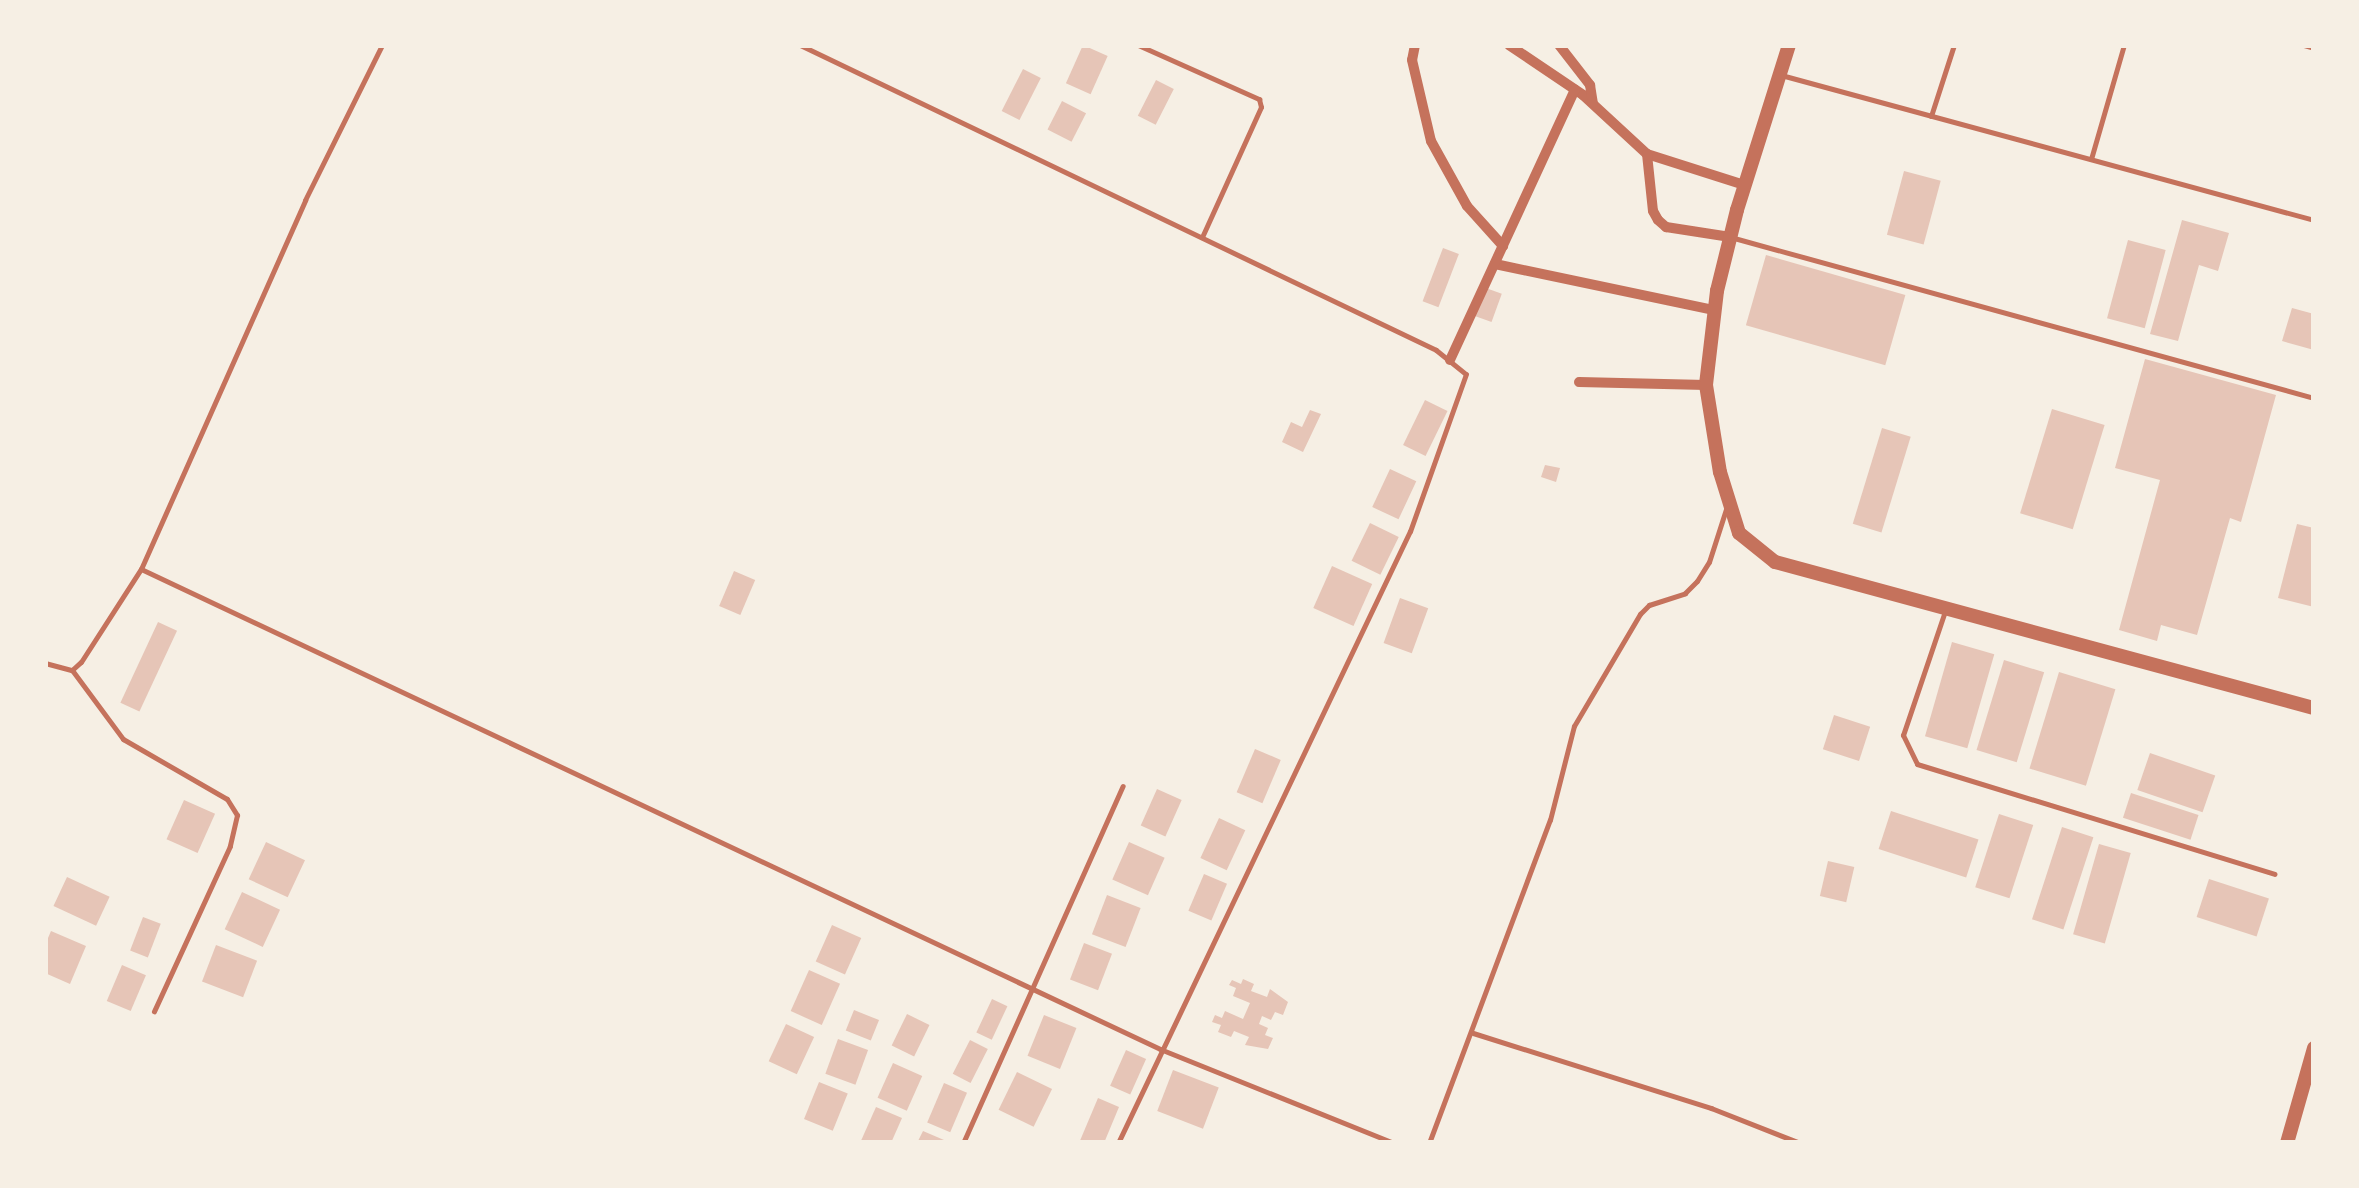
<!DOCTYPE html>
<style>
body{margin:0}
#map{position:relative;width:2359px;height:1188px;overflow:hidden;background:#f6efe4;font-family:Jost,sans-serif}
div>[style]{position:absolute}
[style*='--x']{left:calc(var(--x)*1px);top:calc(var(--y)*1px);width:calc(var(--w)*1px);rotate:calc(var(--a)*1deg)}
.building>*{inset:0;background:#e6c5b7;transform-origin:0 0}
.service>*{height:5px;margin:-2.5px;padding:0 2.5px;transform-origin:2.5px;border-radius:2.5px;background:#c5725c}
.minor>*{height:10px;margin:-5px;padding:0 5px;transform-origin:5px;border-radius:5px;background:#c5725c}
.tertiary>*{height:14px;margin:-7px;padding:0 7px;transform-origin:7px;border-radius:7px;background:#c5725c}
span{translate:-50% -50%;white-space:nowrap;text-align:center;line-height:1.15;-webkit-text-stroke:8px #f6efe4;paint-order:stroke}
.frame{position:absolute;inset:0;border:48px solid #f6efe4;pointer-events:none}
</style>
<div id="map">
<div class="building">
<div style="left:1083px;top:45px;width:27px;height:42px;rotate:24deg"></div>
<div style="left:1023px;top:69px;width:20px;height:47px;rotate:27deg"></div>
<div style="left:1156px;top:80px;width:20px;height:40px;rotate:27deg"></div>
<div style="left:1062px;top:101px;width:27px;height:32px;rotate:27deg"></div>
<div style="left:1904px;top:171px;width:38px;height:66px;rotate:15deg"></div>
<div style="clip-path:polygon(2182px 220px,2229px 233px,2218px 271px,2199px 265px,2178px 341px,2150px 334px)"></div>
<div style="left:2128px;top:240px;width:39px;height:81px;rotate:15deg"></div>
<div style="left:1443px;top:248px;width:17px;height:57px;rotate:21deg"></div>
<div style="left:1766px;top:255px;width:145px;height:73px;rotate:16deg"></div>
<div style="left:1483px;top:287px;width:20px;height:30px;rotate:20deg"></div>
<div style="clip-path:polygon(2292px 308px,2314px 314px,2314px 350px,2282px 341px)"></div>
<div style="clip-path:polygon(2145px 359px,2276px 395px,2241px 522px,2230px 518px,2197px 635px,2161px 625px,2157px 641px,2119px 630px,2160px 480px,2115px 468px)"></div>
<div style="left:1425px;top:400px;width:25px;height:50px;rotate:26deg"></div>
<div style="left:2052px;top:409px;width:55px;height:109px;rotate:17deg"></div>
<div style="clip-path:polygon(1310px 410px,1321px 414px,1303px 452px,1282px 442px,1291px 422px,1302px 427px)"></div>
<div style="left:1882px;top:428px;width:30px;height:100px;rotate:17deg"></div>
<div style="clip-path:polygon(1545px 465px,1560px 468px,1556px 482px,1541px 477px)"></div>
<div style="left:1390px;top:469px;width:29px;height:42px;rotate:25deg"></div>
<div style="left:1370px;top:523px;width:32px;height:42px;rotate:26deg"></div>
<div style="clip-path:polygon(2297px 524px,2314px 528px,2314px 607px,2278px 598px)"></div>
<div style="left:1332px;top:566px;width:44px;height:46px;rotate:24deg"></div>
<div style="left:734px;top:571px;width:23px;height:38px;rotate:23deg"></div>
<div style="left:1400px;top:598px;width:30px;height:48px;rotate:20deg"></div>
<div style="left:158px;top:622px;width:21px;height:89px;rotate:25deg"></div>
<div style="left:1952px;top:642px;width:44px;height:98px;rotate:16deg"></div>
<div style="left:2004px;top:660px;width:42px;height:94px;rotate:17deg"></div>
<div style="left:2059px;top:672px;width:59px;height:101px;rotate:17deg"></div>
<div style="left:1834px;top:715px;width:38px;height:36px;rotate:18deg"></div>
<div style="left:1255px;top:749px;width:28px;height:47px;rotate:23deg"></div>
<div style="left:2150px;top:753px;width:69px;height:39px;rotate:19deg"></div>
<div style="left:1157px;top:789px;width:27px;height:40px;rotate:24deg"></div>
<div style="left:2131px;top:793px;width:71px;height:26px;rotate:18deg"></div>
<div style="left:184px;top:800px;width:34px;height:43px;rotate:24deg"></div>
<div style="left:1891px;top:811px;width:92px;height:40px;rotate:18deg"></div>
<div style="left:1999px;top:814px;width:36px;height:77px;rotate:18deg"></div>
<div style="left:1219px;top:818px;width:29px;height:44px;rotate:25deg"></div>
<div style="left:2062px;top:827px;width:33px;height:97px;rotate:18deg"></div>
<div style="left:266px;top:842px;width:43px;height:41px;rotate:25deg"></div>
<div style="left:1129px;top:842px;width:39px;height:41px;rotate:24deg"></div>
<div style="left:2099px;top:844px;width:33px;height:94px;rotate:16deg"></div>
<div style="left:1828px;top:861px;width:27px;height:36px;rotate:13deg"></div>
<div style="left:1204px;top:874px;width:25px;height:40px;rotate:23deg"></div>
<div style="left:67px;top:877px;width:47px;height:32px;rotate:25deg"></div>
<div style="left:2209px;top:879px;width:63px;height:40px;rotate:18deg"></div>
<div style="left:242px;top:892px;width:42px;height:41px;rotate:25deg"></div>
<div style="left:1107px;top:895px;width:36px;height:42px;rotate:21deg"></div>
<div style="left:143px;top:917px;width:19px;height:36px;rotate:21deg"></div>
<div style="left:832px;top:925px;width:32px;height:40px;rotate:24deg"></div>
<div style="clip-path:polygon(51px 931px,86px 946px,70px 984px,45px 973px,45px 945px)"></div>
<div style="left:1084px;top:943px;width:30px;height:39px;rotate:21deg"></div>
<div style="left:216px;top:945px;width:44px;height:39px;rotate:21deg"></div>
<div style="left:122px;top:965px;width:26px;height:39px;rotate:23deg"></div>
<div style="left:809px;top:970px;width:34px;height:45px;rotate:24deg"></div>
<div style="clip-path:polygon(1243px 979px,1254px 984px,1251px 991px,1267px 997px,1270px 989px,1288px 1002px,1283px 1015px,1275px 1012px,1271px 1020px,1262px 1016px,1259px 1024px,1268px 1028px,1265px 1035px,1273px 1038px,1268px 1049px,1245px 1045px,1249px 1037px,1234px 1031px,1231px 1037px,1218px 1032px,1221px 1025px,1212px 1022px,1215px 1015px,1222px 1018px,1225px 1011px,1243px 1019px,1250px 1003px,1233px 996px,1236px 988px,1229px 985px,1232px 980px,1241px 984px)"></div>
<div style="left:992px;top:999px;width:17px;height:37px;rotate:25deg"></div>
<div style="left:854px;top:1010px;width:27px;height:22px;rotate:22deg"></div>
<div style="left:907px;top:1014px;width:25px;height:35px;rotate:26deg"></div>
<div style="left:1044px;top:1015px;width:35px;height:44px;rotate:22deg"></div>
<div style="left:786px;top:1024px;width:31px;height:41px;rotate:25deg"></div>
<div style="left:838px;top:1039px;width:32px;height:37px;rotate:20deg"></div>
<div style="left:970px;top:1040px;width:20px;height:38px;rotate:27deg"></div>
<div style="left:1126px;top:1050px;width:22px;height:39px;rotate:24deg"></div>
<div style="left:893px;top:1063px;width:32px;height:38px;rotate:24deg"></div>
<div style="left:1173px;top:1070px;width:49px;height:44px;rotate:21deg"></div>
<div style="left:1017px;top:1072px;width:39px;height:42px;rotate:26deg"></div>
<div style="left:819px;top:1082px;width:31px;height:40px;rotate:22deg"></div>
<div style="left:944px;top:1083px;width:25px;height:43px;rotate:23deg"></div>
<div style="clip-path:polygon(1098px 1098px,1119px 1107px,1104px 1143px,1079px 1143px)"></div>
<div style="clip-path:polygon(876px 1107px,902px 1118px,891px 1143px,860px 1143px)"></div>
<div style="clip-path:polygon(923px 1131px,951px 1143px,917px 1143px)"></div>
</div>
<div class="service">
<div style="--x:800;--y:45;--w:705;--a:25.62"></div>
<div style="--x:1436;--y:350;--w:38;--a:39"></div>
<div style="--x:1466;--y:374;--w:167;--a:109.6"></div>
<div style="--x:1410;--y:531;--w:678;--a:115.51"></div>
<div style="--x:1138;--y:45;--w:133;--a:24.1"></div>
<div style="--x:1259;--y:99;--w:8;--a:76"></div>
<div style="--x:1261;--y:107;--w:143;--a:114.4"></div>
<div style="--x:2304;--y:45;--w:10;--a:17"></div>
<div style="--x:1781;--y:75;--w:552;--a:15.22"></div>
<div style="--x:1931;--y:116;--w:75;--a:-72.1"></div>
<div style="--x:2091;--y:159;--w:119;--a:-73.9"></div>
<div style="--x:1734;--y:238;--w:602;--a:15.42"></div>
<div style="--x:141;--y:569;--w:1126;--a:25.22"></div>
<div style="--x:1160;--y:1049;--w:252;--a:21.9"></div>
<div style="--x:1945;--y:611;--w:131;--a:108.7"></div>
<div style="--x:1903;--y:735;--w:32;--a:64"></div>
<div style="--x:1917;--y:764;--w:374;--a:17.1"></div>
<div style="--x:45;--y:663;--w:28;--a:15"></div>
<div style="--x:72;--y:670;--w:12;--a:-42"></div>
<div style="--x:81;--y:662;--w:111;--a:-57.2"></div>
<div style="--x:141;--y:569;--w:404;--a:-66"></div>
<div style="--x:305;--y:200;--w:173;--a:-63.6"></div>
<div style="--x:72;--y:670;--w:86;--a:53.5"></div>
<div style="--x:123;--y:739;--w:120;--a:30"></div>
<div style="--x:227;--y:799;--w:19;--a:58"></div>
<div style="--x:237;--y:815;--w:32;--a:103"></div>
<div style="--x:230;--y:846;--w:182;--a:114.7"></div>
<div style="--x:1473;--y:1033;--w:250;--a:17.5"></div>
<div style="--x:1711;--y:1108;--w:96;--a:21.5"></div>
<div style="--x:963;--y:1143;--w:391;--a:-65.9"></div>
<div style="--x:1429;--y:1143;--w:345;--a:-69.5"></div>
<div style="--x:1550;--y:820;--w:97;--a:-75.7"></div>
<div style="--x:1574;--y:726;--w:130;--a:-59.5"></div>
<div style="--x:1640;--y:614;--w:13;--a:-45"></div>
<div style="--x:1649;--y:605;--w:38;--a:-18"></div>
<div style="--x:1685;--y:593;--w:17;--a:-45"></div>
<div style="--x:1697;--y:581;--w:22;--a:-58"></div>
<div style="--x:1709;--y:562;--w:59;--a:-72.2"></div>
</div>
<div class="minor">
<div style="--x:1415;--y:45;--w:15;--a:101"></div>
<div style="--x:1412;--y:60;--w:83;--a:76.8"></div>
<div style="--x:1431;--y:141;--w:74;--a:61"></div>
<div style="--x:1467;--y:206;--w:54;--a:48"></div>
<div style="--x:1509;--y:45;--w:89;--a:34"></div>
<div style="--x:1583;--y:95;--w:87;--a:42.7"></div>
<div style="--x:1647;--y:154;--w:103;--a:17.6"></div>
<div style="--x:1559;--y:45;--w:51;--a:52.2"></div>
<div style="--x:1590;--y:85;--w:18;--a:81"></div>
<div style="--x:1647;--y:154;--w:57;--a:84"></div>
<div style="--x:1653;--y:211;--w:10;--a:61"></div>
<div style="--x:1658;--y:220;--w:11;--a:41"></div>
<div style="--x:1666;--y:227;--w:65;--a:8.9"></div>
<div style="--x:1495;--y:264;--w:224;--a:11.9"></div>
<div style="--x:1450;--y:360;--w:298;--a:-65.2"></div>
<div style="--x:1579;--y:382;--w:127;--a:1.4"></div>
</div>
<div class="tertiary">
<div style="--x:1789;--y:45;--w:173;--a:107.5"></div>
<div style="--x:1737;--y:210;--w:83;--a:103.9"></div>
<div style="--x:1717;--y:291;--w:95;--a:96.7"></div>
<div style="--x:1706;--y:385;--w:88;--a:80.9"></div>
<div style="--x:1720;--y:472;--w:64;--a:72.7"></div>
<div style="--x:1739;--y:533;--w:46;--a:38.9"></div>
<div style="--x:1775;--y:562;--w:558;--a:15.16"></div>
<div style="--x:2287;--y:1143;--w:99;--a:-74.1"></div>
</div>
<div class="frame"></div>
</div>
